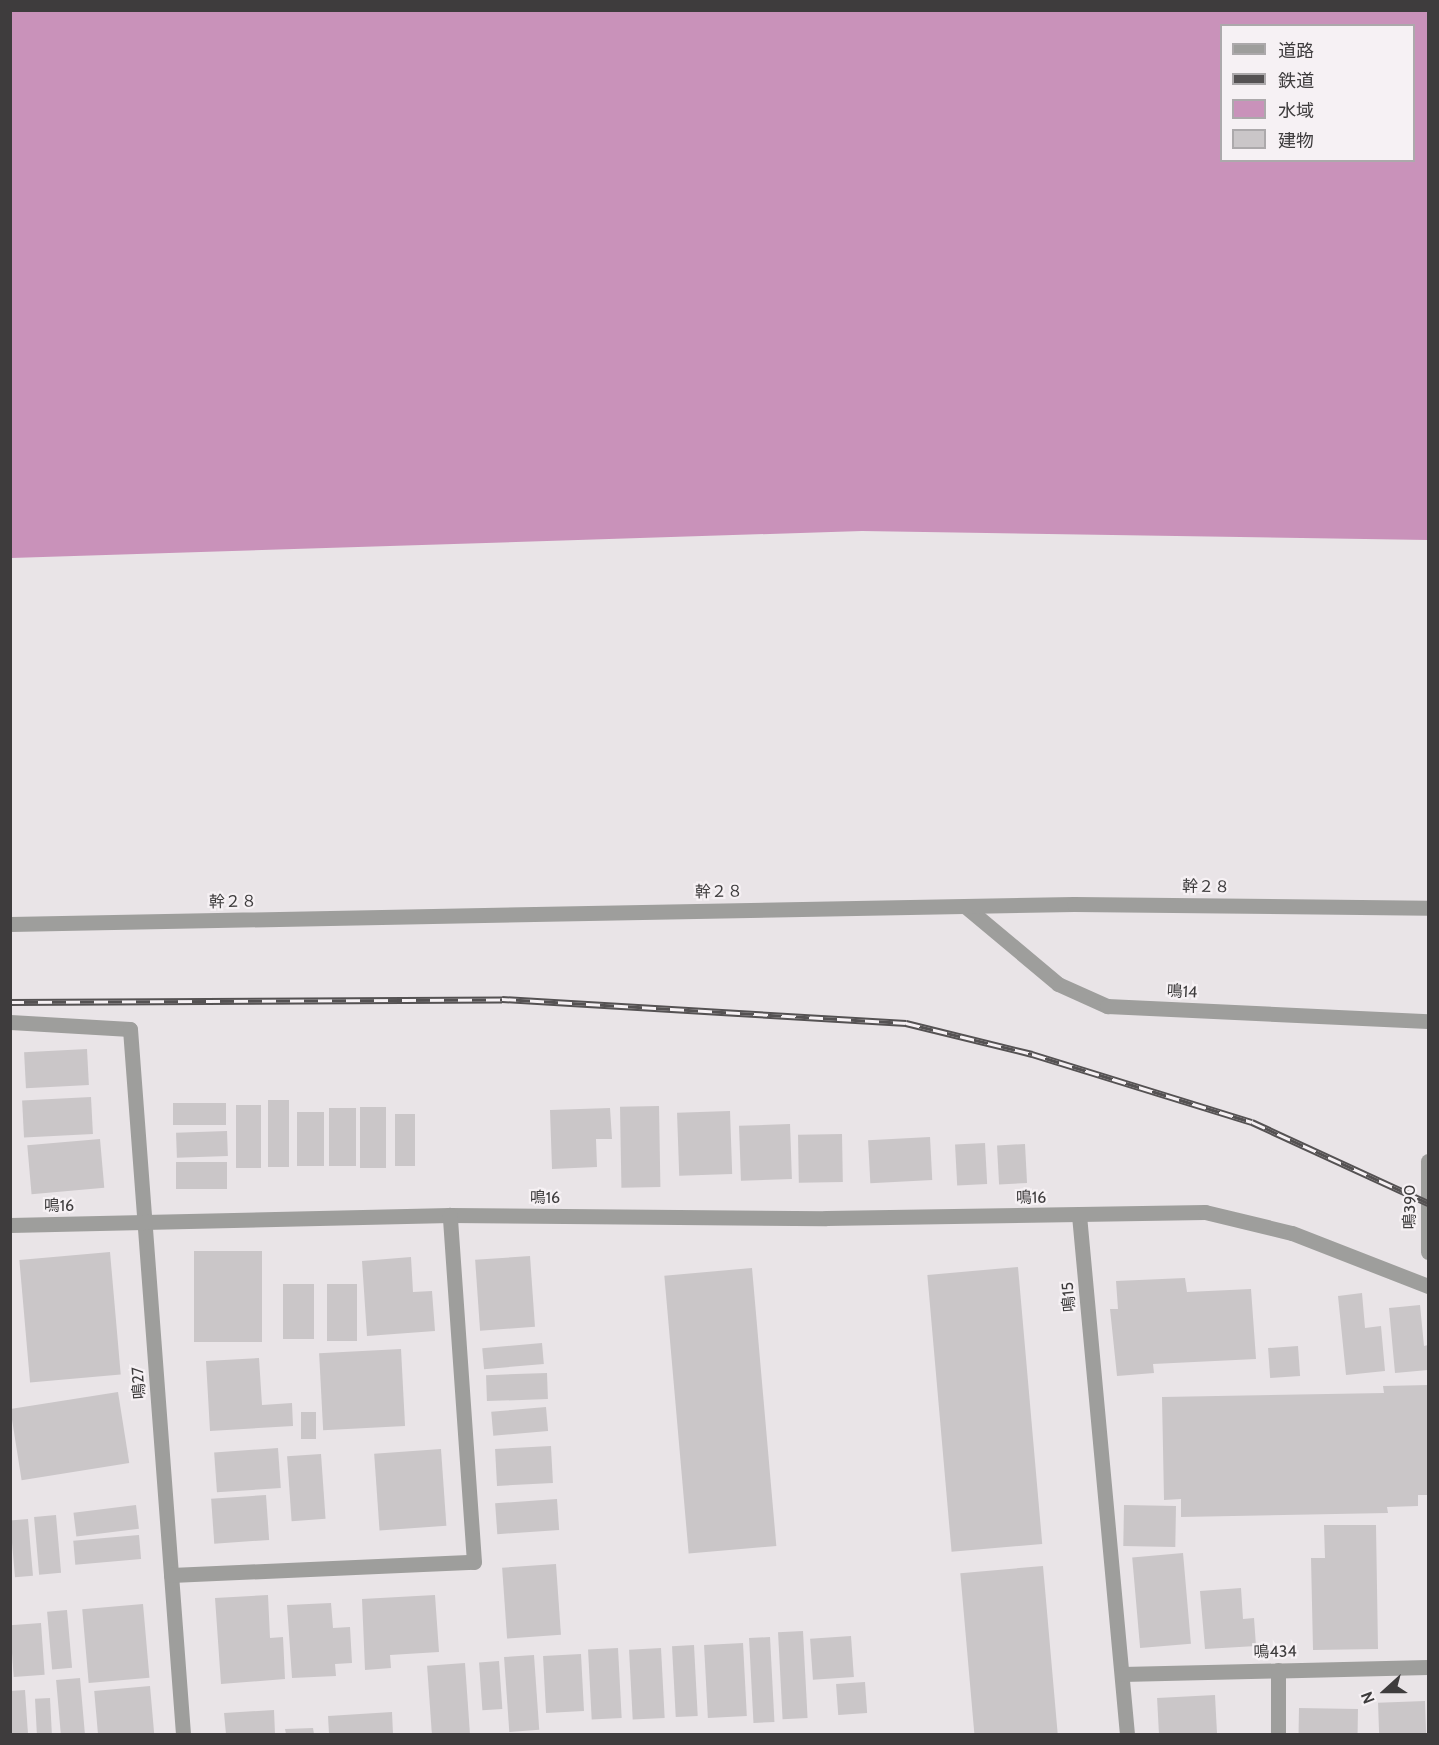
<!DOCTYPE html>
<meta charset="utf-8">
<style>
body{margin:0}
#map{position:relative;width:1439px;height:1745px;overflow:hidden;background:#e9e4e7;font-family:Cabin,"Noto Sans JP",sans-serif}
div>[style]{position:absolute}
[style*='--x']{left:calc(var(--x)*1px);top:calc(var(--y)*1px);width:calc(var(--w)*1px);rotate:calc(var(--a)*1deg)}
.water>*{inset:0;background:#c992ba}
.building>*{inset:0;background:#cac6c8;transform-origin:0 0}
.minor>*{height:15px;margin:-7.5px;padding:0 7.5px;transform-origin:7.5px;border-radius:7.5px;background:#9e9e9c}
.rail>*{height:7px;margin-top:-3.5px;transform-origin:0;background:repeating-linear-gradient(90deg,#f6f1f4 0 14px,#555253 0 28px);box-sizing:border-box;border-block:2px solid #555253}
span{translate:-50% -50%;white-space:nowrap;text-align:center;line-height:1.15;-webkit-text-stroke:4.5px #f6f1f4;paint-order:stroke}
.street-label{font-size:16px;color:#3e3c3d}
.frame{position:absolute;inset:0;border:12px solid #3e3c3d;pointer-events:none}
.legend{position:absolute;left:1220px;top:24px;width:195px;height:138px;box-sizing:border-box;background:#f6f1f4;border:2px solid #aca9ab;margin:0;padding:8px 10px;list-style:none;font-size:18px;color:#3e3c3d}
.legend li{display:flex;align-items:center;gap:12px;height:30px}
.legend b{width:30px;border:2px solid #aca9ab}
.north{position:absolute;left:1355px;top:1661px;width:60px;height:60px;-webkit-text-stroke:4px #f6f1f4;paint-order:stroke;rotate:249deg;font-size:16px;font-weight:700;line-height:24px;text-align:center;color:#3e3c3d}
.north::after{content:'';display:block;margin:auto;width:21px;height:27px;background:#3e3c3d;clip-path:polygon(50% 0,100% 100%,50% 72%,0 100%)}
</style>
<div id="map">
<div class="water">
<div style="clip-path:polygon(evenodd,10px 11px,1428px 11px,1428px 540px,862px 531px,11px 558px,10px 11px,1222px 26px,1414px 26px,1414px 160px,1222px 160px,1222px 26px)"></div>
</div>
<div class="building">
<div style="left:87px;top:1049px;width:36px;height:63px;rotate:87deg"></div>
<div style="left:91px;top:1097px;width:37px;height:69px;rotate:87deg"></div>
<div style="left:268px;top:1100px;width:21px;height:67px"></div>
<div style="left:226px;top:1103px;width:22px;height:53px;rotate:90deg"></div>
<div style="left:236px;top:1105px;width:25px;height:63px"></div>
<div style="left:659px;top:1106px;width:81px;height:39px;rotate:89deg"></div>
<div style="left:360px;top:1107px;width:26px;height:61px"></div>
<div style="left:329px;top:1108px;width:27px;height:58px"></div>
<div style="clip-path:polygon(610px 1108px,612px 1139px,596px 1139px,597px 1167px,552px 1169px,550px 1110px)"></div>
<div style="left:730px;top:1111px;width:63px;height:53px;rotate:88deg"></div>
<div style="left:297px;top:1112px;width:27px;height:54px"></div>
<div style="left:395px;top:1114px;width:20px;height:52px"></div>
<div style="left:790px;top:1124px;width:55px;height:51px;rotate:88deg"></div>
<div style="left:227px;top:1131px;width:25px;height:51px;rotate:88deg"></div>
<div style="left:842px;top:1134px;width:48px;height:44px;rotate:89deg"></div>
<div style="left:930px;top:1137px;width:43px;height:62px;rotate:87deg"></div>
<div style="left:100px;top:1139px;width:49px;height:73px;rotate:85deg"></div>
<div style="left:985px;top:1143px;width:41px;height:30px;rotate:87deg"></div>
<div style="left:1025px;top:1144px;width:39px;height:28px;rotate:87deg"></div>
<div style="left:176px;top:1162px;width:51px;height:27px"></div>
<div style="left:194px;top:1251px;width:68px;height:91px"></div>
<div style="left:110px;top:1252px;width:123px;height:91px;rotate:85deg"></div>
<div style="left:530px;top:1256px;width:71px;height:55px;rotate:86deg"></div>
<div style="clip-path:polygon(411px 1257px,413px 1292px,432px 1291px,435px 1331px,367px 1336px,362px 1261px)"></div>
<div style="left:1018px;top:1267px;width:278px;height:91px;rotate:85deg"></div>
<div style="left:752px;top:1268px;width:279px;height:88px;rotate:85deg"></div>
<div style="clip-path:polygon(1185px 1278px,1187px 1292px,1251px 1289px,1256px 1359px,1153px 1364px,1154px 1373px,1117px 1376px,1110px 1309px,1118px 1309px,1116px 1281px)"></div>
<div style="left:283px;top:1284px;width:31px;height:55px"></div>
<div style="left:327px;top:1284px;width:30px;height:57px"></div>
<div style="clip-path:polygon(1362px 1293px,1365px 1328px,1381px 1326px,1385px 1371px,1346px 1375px,1338px 1296px)"></div>
<div style="clip-path:polygon(1420px 1305px,1424px 1346px,1428px 1345px,1428px 1370px,1395px 1373px,1389px 1308px)"></div>
<div style="left:542px;top:1343px;width:21px;height:60px;rotate:85deg"></div>
<div style="left:1298px;top:1346px;width:30px;height:30px;rotate:86deg"></div>
<div style="left:401px;top:1349px;width:77px;height:82px;rotate:87deg"></div>
<div style="clip-path:polygon(259px 1358px,262px 1405px,292px 1403px,293px 1426px,210px 1431px,206px 1361px)"></div>
<div style="left:547px;top:1373px;width:26px;height:61px;rotate:88deg"></div>
<div style="clip-path:polygon(1428px 1385px,1428px 1495px,1418px 1495px,1418px 1506px,1387px 1507px,1388px 1513px,1181px 1517px,1181px 1499px,1164px 1500px,1162px 1397px,1384px 1393px,1383px 1386px)"></div>
<div style="left:118px;top:1392px;width:72px;height:109px;rotate:81deg"></div>
<div style="left:546px;top:1407px;width:24px;height:55px;rotate:85deg"></div>
<div style="left:301px;top:1412px;width:15px;height:27px"></div>
<div style="left:551px;top:1446px;width:37px;height:56px;rotate:87deg"></div>
<div style="left:278px;top:1448px;width:40px;height:64px;rotate:86deg"></div>
<div style="left:441px;top:1449px;width:77px;height:67px;rotate:86deg"></div>
<div style="left:321px;top:1454px;width:65px;height:34px;rotate:86deg"></div>
<div style="left:266px;top:1495px;width:45px;height:55px;rotate:86deg"></div>
<div style="left:557px;top:1499px;width:31px;height:62px;rotate:86deg"></div>
<div style="left:136px;top:1505px;width:24px;height:63px;rotate:83deg"></div>
<div style="left:1124px;top:1505px;width:52px;height:41px;rotate:1deg"></div>
<div style="left:56px;top:1515px;width:58px;height:22px;rotate:85deg"></div>
<div style="left:28px;top:1519px;width:57px;height:18px;rotate:85deg"></div>
<div style="clip-path:polygon(1324px 1525px,1376px 1525px,1378px 1649px,1313px 1650px,1311px 1558px,1325px 1558px)"></div>
<div style="left:139px;top:1535px;width:24px;height:66px;rotate:85deg"></div>
<div style="left:1183px;top:1553px;width:91px;height:51px;rotate:85deg"></div>
<div style="left:556px;top:1564px;width:71px;height:54px;rotate:86deg"></div>
<div style="left:1043px;top:1566px;width:169px;height:83px;rotate:85deg"></div>
<div style="clip-path:polygon(1241px 1588px,1243px 1619px,1254px 1618px,1256px 1646px,1205px 1649px,1200px 1591px)"></div>
<div style="clip-path:polygon(268px 1595px,270px 1638px,283px 1637px,285px 1679px,221px 1684px,215px 1598px)"></div>
<div style="clip-path:polygon(435px 1595px,439px 1652px,390px 1655px,391px 1668px,365px 1670px,362px 1599px)"></div>
<div style="clip-path:polygon(331px 1603px,333px 1628px,350px 1627px,352px 1663px,335px 1664px,336px 1676px,292px 1678px,287px 1605px)"></div>
<div style="left:143px;top:1604px;width:74px;height:61px;rotate:85deg"></div>
<div style="left:67px;top:1610px;width:58px;height:20px;rotate:85deg"></div>
<div style="left:41px;top:1623px;width:52px;height:31px;rotate:86deg"></div>
<div style="left:803px;top:1631px;width:87px;height:25px;rotate:87deg"></div>
<div style="left:851px;top:1636px;width:41px;height:41px;rotate:86deg"></div>
<div style="left:770px;top:1637px;width:85px;height:21px;rotate:87deg"></div>
<div style="left:743px;top:1643px;width:73px;height:39px;rotate:87deg"></div>
<div style="left:694px;top:1645px;width:71px;height:22px;rotate:87deg"></div>
<div style="left:618px;top:1648px;width:70px;height:30px;rotate:87deg"></div>
<div style="left:661px;top:1648px;width:70px;height:32px;rotate:87deg"></div>
<div style="left:581px;top:1654px;width:57px;height:38px;rotate:87deg"></div>
<div style="left:534px;top:1655px;width:75px;height:30px;rotate:86deg"></div>
<div style="left:499px;top:1661px;width:48px;height:20px;rotate:86deg"></div>
<div style="left:465px;top:1663px;width:71px;height:38px;rotate:86deg"></div>
<div style="left:80px;top:1678px;width:56px;height:24px;rotate:85deg"></div>
<div style="left:865px;top:1682px;width:31px;height:29px;rotate:86deg"></div>
<div style="left:150px;top:1686px;width:48px;height:56px;rotate:85deg"></div>
<div style="clip-path:polygon(25px 1690px,28px 1734px,10px 1734px,10px 1691px)"></div>
<div style="left:1215px;top:1695px;width:39px;height:58px;rotate:87deg"></div>
<div style="left:50px;top:1698px;width:36px;height:15px;rotate:87deg"></div>
<div style="left:1425px;top:1701px;width:33px;height:47px;rotate:88deg"></div>
<div style="left:1299px;top:1708px;width:59px;height:26px;rotate:1deg"></div>
<div style="clip-path:polygon(274px 1710px,275px 1734px,226px 1734px,224px 1713px)"></div>
<div style="clip-path:polygon(392px 1712px,393px 1734px,329px 1734px,328px 1716px)"></div>
<div style="clip-path:polygon(313px 1728px,314px 1734px,286px 1734px,285px 1729px)"></div>
</div>
<div class="minor">
<div style="--x:966;--y:907;--w:120;--a:39.9"></div>
<div style="--x:1058;--y:984;--w:54;--a:24.2"></div>
<div style="--x:1107;--y:1006;--w:321;--a:2.7"></div>
<div style="--x:10;--y:924;--w:1064;--a:-1.08"></div>
<div style="--x:1074;--y:904;--w:354;--a:0.6"></div>
<div style="--x:10;--y:1022;--w:120;--a:3.3"></div>
<div style="--x:130;--y:1029;--w:707;--a:85.7"></div>
<div style="--x:1428;--y:1161;--w:91;--a:90"></div>
<div style="--x:1079;--y:1215;--w:521;--a:84.72"></div>
<div style="--x:10;--y:1225;--w:440;--a:-1.3"></div>
<div style="--x:450;--y:1215;--w:376;--a:0.5"></div>
<div style="--x:826;--y:1218;--w:379;--a:-0.9"></div>
<div style="--x:1205;--y:1212;--w:89;--a:13.6"></div>
<div style="--x:1292;--y:1233;--w:146;--a:21.3"></div>
<div style="--x:171;--y:1575;--w:303;--a:-2.5"></div>
<div style="--x:474;--y:1562;--w:348;--a:-94"></div>
<div style="--x:1122;--y:1674;--w:306;--a:-1.3"></div>
<div style="--x:1278;--y:1734;--w:64;--a:-90"></div>
</div>
<div class="rail">
<div style="--x:10;--y:1002;--w:492;--a:-0.3"></div>
<div style="--x:502;--y:999;--w:405;--a:3.4"></div>
<div style="--x:906;--y:1023;--w:130;--a:13.8"></div>
<div style="--x:1032;--y:1054;--w:230;--a:17.2"></div>
<div style="--x:1252;--y:1122;--w:194;--a:24.7"></div>
</div>
<div class="street-label">
<span style="left:1206px;top:887px;rotate:1deg">幹２８</span>
<span style="left:719px;top:892px;rotate:-1deg">幹２８</span>
<span style="left:233px;top:902px;rotate:-1deg">幹２８</span>
<span style="left:1182px;top:992px;rotate:3deg">鳴14</span>
<span style="left:545px;top:1198px">鳴16</span>
<span style="left:1031px;top:1198px;rotate:-1deg">鳴16</span>
<span style="left:59px;top:1206px">鳴16</span>
<span style="left:1410px;top:1207px;rotate:-90deg">鳴390</span>
<span style="left:1069px;top:1297px;rotate:-95deg">鳴15</span>
<span style="left:139px;top:1383px;rotate:-94deg">鳴27</span>
<span style="left:1275px;top:1652px;rotate:-1deg">鳴434</span>
</div>
<div class="frame"></div>
<ul class="legend">
<li><b style="height:8px;background:#9e9e9c"></b>道路</li>
<li><b style="height:8px;background:#555253"></b>鉄道</li>
<li><b style="height:16px;background:#c992ba"></b>水域</li>
<li><b style="height:16px;background:#cac6c8"></b>建物</li>
</ul>
<div class="north">N</div>
</div>
